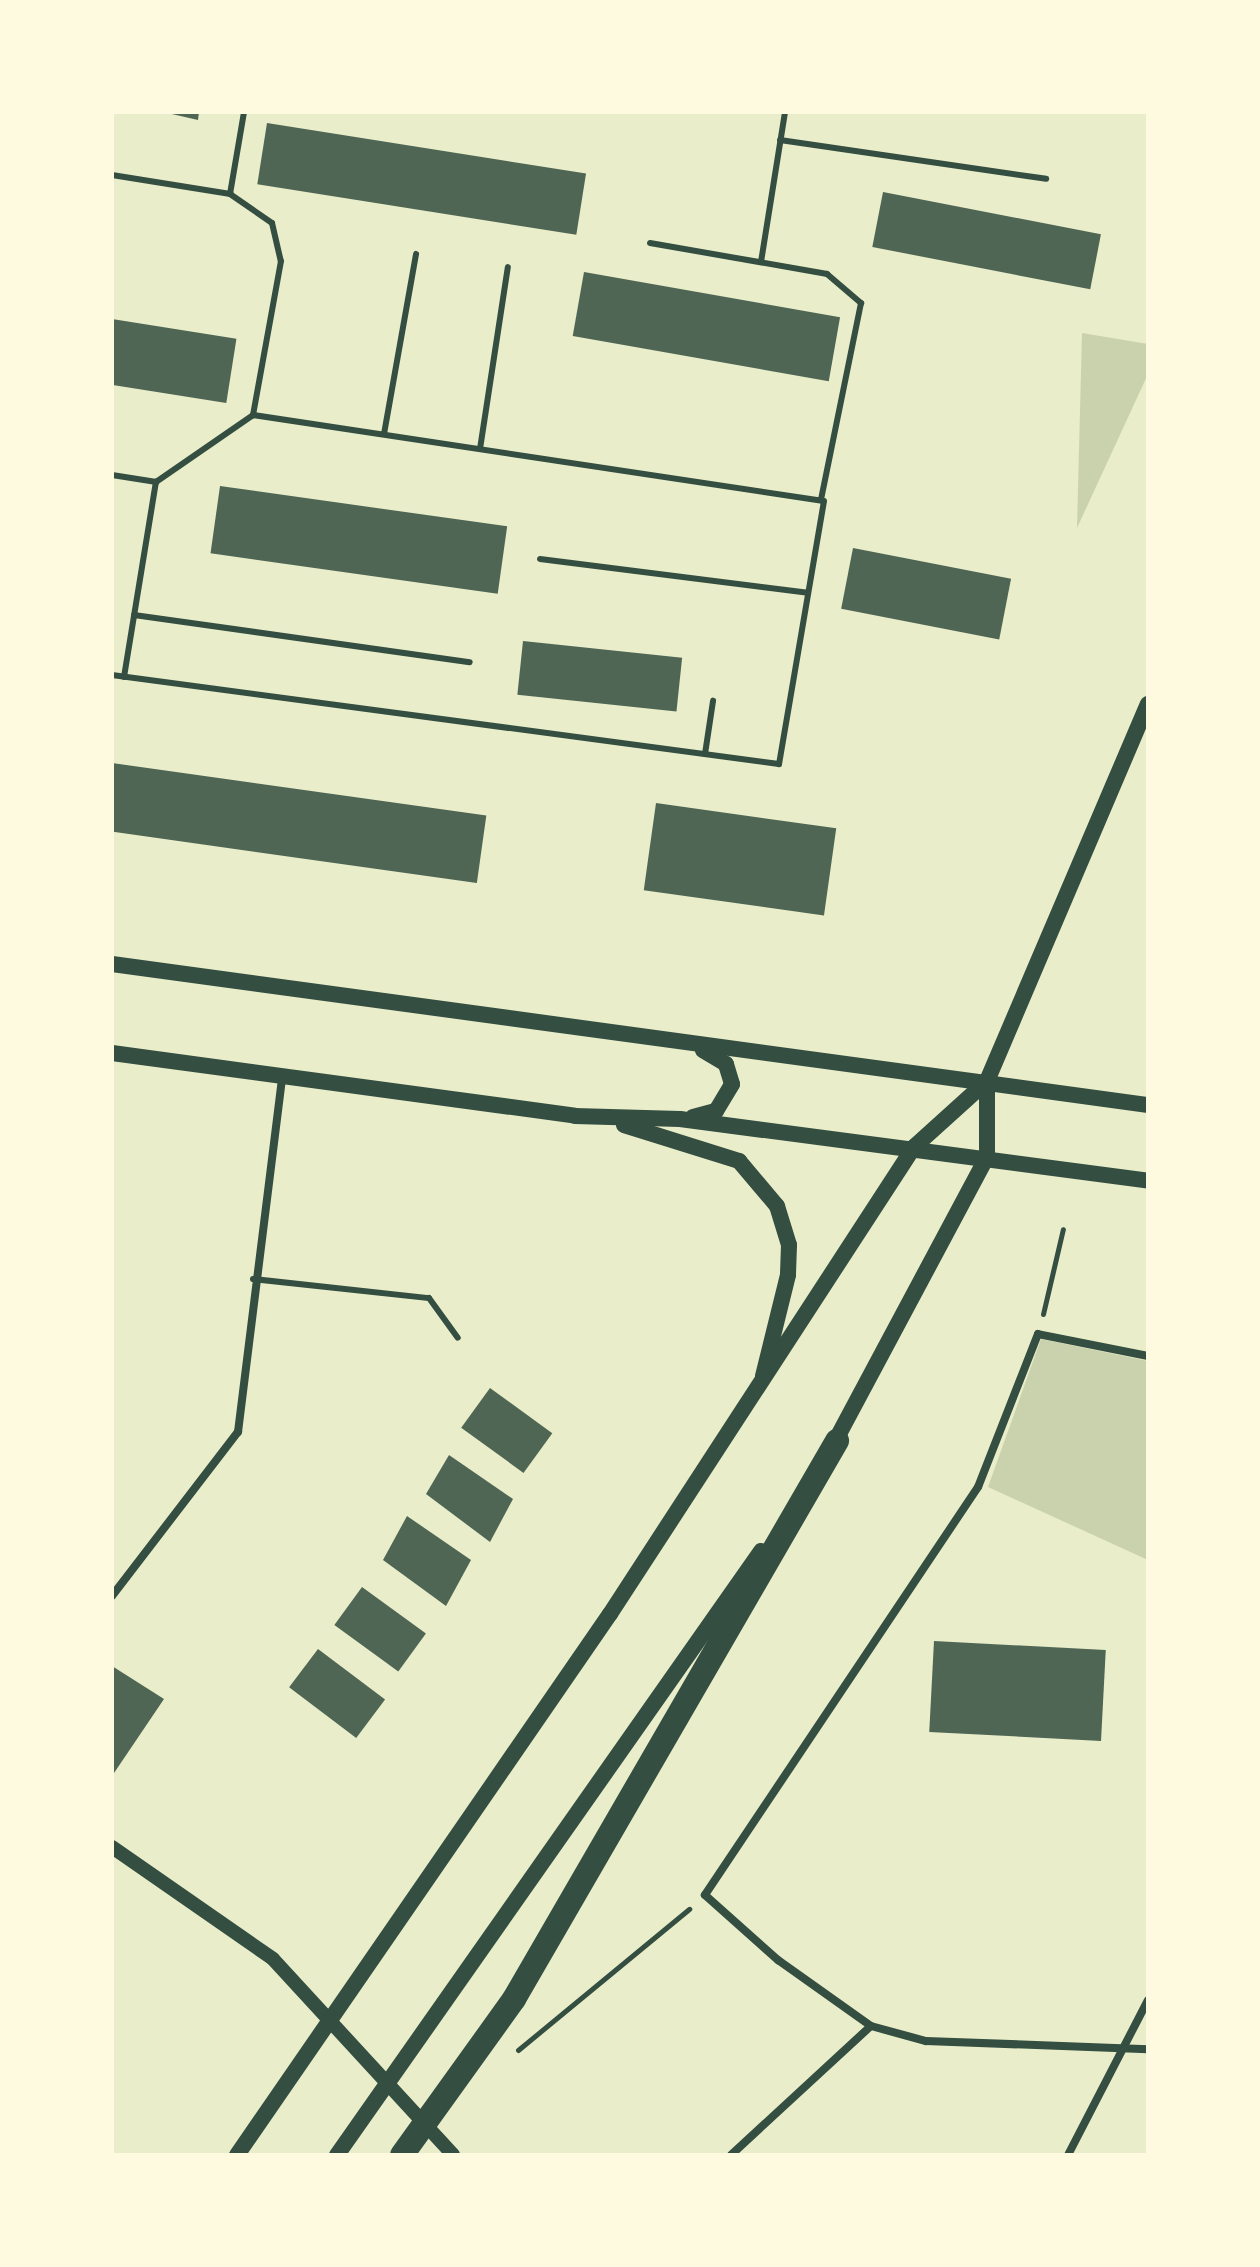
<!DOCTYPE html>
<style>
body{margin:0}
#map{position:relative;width:1260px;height:2267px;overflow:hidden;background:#e9edc9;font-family:"PT Sans",sans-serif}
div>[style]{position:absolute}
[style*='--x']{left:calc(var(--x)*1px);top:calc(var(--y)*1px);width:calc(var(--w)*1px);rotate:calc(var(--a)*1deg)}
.green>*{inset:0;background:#cad2ad}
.building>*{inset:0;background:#4f6655;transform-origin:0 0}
.path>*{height:5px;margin:-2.5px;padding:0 2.5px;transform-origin:2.5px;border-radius:2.5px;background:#344e41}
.service>*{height:6px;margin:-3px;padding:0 3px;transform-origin:3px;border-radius:3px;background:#344e41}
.minor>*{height:8px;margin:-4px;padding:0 4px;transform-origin:4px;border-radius:4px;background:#344e41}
.tertiary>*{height:14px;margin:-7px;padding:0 7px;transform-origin:7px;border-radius:7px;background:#344e41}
.secondary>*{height:16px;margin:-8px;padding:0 8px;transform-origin:8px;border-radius:8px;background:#344e41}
.motorway>*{height:24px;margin:-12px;padding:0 12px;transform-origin:12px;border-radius:12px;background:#344e41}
span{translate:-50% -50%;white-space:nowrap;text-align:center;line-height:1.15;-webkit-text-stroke:6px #fefae0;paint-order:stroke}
.frame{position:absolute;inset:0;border:114px solid #fefae0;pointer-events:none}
</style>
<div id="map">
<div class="green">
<i style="clip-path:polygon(1082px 333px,1148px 344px,1148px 374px,1077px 528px)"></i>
<i style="clip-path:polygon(1041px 1339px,1148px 1361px,1148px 1560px,988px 1487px)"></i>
</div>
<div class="building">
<i style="clip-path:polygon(163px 112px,199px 112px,198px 120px)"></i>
<i style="left:267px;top:123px;width:323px;height:62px;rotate:9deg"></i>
<i style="left:883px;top:192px;width:222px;height:56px;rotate:11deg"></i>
<i style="left:584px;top:272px;width:260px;height:65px;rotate:10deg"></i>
<i style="left:112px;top:319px;width:126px;height:65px;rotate:9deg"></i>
<i style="left:220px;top:486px;width:290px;height:68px;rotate:8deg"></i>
<i style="left:853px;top:548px;width:161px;height:62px;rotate:11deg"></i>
<i style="left:523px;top:641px;width:160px;height:54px;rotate:6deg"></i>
<i style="left:112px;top:763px;width:378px;height:68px;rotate:8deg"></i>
<i style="left:656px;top:803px;width:182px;height:88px;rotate:8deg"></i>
<i style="left:490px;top:1388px;width:77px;height:49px;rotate:36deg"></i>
<i style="clip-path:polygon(449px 1455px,513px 1499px,490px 1542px,426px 1494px)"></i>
<i style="clip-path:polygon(407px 1516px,471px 1560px,446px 1606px,383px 1560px)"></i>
<i style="left:362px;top:1587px;width:79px;height:47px;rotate:36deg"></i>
<i style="left:934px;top:1641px;width:172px;height:91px;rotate:3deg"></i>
<i style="left:318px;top:1649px;width:84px;height:48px;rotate:37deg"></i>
<i style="clip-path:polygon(112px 1666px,164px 1699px,112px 1776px)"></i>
</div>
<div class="path">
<i style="--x:1043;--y:1314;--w:87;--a:-76.8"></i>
<i style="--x:518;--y:2050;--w:222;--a:-39.5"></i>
</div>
<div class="service">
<i style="--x:780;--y:140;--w:269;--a:8.3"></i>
<i style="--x:112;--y:175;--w:120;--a:9.1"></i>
<i style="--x:230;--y:194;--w:83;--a:-80.3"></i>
<i style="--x:230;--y:194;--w:51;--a:34.6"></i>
<i style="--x:272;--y:223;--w:39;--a:77"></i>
<i style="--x:281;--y:261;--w:157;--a:100.3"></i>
<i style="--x:650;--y:243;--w:180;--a:9.9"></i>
<i style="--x:827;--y:274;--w:45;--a:40.5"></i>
<i style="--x:861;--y:303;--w:201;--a:101.5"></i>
<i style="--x:761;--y:262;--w:152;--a:-80.9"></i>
<i style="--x:384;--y:434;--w:183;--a:-79.9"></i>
<i style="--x:480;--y:449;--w:184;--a:-81.3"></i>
<i style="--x:112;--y:475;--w:45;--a:9"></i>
<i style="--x:156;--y:482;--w:118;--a:-34.6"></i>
<i style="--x:253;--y:415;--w:577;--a:8.57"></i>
<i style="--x:824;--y:501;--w:267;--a:99.7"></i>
<i style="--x:779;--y:764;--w:673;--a:-172.4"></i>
<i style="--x:540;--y:559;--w:270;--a:7.2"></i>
<i style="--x:134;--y:615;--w:339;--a:8"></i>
<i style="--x:124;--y:677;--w:198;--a:-80.7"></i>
<i style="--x:705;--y:754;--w:54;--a:-81.4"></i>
<i style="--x:253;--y:1279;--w:177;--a:6.2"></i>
<i style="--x:429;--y:1298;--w:49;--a:54.1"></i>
</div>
<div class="minor">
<i style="--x:1148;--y:1356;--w:112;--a:-168.7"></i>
<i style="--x:1038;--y:1334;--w:164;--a:111.4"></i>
<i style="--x:978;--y:1487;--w:491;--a:123.8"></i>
<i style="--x:705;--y:1895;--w:98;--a:41.7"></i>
<i style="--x:778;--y:1960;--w:114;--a:35.4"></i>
<i style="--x:871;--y:2026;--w:57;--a:15.3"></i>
<i style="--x:926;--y:2041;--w:222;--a:2.1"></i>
<i style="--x:112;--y:1596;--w:207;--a:-52.5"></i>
<i style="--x:238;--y:1432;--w:358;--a:-82.9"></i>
<i style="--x:731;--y:2155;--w:190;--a:-42.7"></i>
<i style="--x:1068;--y:2155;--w:174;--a:-62.7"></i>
</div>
<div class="tertiary">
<i style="--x:112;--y:1847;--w:196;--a:34.8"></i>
<i style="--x:273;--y:1959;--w:266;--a:47.4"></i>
</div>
<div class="secondary">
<i style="--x:112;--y:964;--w:1046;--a:7.75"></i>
<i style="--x:112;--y:1053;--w:467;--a:7.7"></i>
<i style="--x:575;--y:1116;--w:105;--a:1.6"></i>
<i style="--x:680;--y:1119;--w:472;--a:7.5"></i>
<i style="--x:693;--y:1117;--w:24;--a:-15"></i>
<i style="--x:716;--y:1111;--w:31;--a:-59"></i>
<i style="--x:732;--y:1084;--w:21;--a:-107"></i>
<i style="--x:726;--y:1064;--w:27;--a:-149"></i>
<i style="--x:624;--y:1125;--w:121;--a:17.4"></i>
<i style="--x:739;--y:1161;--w:59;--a:49.8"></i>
<i style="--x:777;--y:1206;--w:41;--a:72.9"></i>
<i style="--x:789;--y:1245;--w:30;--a:92"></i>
<i style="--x:788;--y:1275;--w:104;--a:103.9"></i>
<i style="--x:831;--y:1449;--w:331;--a:-61.9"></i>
<i style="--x:987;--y:1157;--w:76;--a:-90"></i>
<i style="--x:987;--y:1081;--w:410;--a:-66.9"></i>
<i style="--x:237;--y:2155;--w:657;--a:-55.42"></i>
<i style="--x:610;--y:1614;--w:557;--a:-56.94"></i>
<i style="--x:914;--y:1147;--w:98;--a:-42.1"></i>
<i style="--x:337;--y:2155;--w:738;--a:-54.93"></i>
</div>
<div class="motorway">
<i style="--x:402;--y:2155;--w:192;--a:-54.3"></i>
<i style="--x:514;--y:1999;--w:645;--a:-59.94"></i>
</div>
<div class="frame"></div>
</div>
